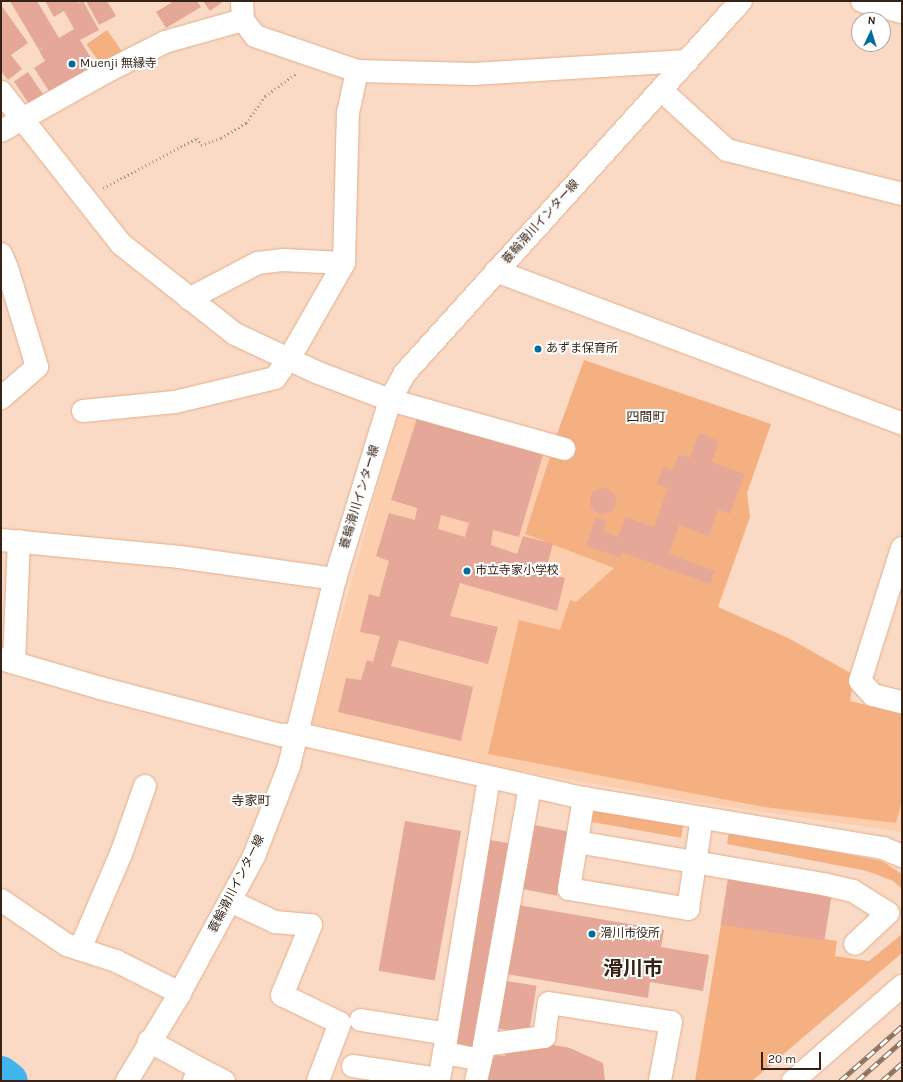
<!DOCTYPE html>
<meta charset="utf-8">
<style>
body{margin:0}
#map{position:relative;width:903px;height:1082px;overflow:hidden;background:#fadac5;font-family:Karla,"Noto Sans JP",sans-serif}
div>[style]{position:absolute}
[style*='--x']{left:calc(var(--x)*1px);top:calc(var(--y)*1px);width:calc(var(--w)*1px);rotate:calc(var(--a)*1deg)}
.built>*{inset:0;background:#fdceae}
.green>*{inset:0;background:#f5b082;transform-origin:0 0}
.river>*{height:36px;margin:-18px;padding:0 18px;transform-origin:18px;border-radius:18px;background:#42b4ee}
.building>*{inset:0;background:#e4a798;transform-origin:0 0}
.round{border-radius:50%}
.path>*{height:2.5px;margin-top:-1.25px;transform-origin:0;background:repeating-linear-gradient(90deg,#aa907e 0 1px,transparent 0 4px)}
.roads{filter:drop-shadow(0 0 1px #e1ae8c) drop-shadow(0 0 1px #e1ae8c)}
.minor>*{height:22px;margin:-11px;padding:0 11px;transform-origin:11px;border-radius:11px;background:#fff}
.major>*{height:22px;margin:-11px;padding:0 11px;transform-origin:11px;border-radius:11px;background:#fff}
.rail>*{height:4.5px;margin-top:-2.25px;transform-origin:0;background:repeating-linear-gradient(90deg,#fff 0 9px,#89705f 0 18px);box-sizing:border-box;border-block:1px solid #89705f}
.dots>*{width:11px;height:11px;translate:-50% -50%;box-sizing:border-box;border:2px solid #fff;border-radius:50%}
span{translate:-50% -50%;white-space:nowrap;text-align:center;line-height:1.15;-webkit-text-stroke:4px #fff;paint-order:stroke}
.poi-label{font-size:12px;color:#362315}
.left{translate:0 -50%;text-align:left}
.street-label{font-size:12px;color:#362315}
.neighbourhood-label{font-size:13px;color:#362315}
.town-label{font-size:20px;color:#362315;font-weight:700}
.frame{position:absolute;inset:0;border:2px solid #362315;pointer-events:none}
.north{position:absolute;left:851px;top:12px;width:40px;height:40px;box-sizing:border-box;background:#fff;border:1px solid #afa7a1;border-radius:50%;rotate:4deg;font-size:11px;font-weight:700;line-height:16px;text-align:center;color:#362315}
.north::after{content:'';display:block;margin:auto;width:14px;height:18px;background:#006e9a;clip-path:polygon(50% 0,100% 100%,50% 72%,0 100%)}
.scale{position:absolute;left:761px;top:1052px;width:60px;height:18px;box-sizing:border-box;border:2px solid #362315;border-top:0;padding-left:5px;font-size:12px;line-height:14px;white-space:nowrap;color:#362315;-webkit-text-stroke:3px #fff;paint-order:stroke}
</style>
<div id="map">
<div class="built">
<i style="clip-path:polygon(399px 410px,550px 453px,525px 534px,718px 607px,790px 639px,854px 675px,850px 701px,902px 714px,902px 832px,702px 803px,474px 763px,311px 726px)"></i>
</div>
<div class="green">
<i style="left:107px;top:30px;width:29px;height:25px;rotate:55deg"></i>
<i style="clip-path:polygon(584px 360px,771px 424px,747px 493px,750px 517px,718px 607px,790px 639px,854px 675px,850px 701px,902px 714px,902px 801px,896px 823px,764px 807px,488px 754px,519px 620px,560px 630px,570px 600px,576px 602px,614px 568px,525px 534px,557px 434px)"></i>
<i style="left:587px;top:807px;width:98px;height:14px;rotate:10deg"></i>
<i style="clip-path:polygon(729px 831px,882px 861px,902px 874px,902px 889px,893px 881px,867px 871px,727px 844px)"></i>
<i style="clip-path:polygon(721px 924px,837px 941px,835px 956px,869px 961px,902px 934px,902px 953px,752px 1081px,695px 1081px)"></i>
</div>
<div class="river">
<i style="--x:1;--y:1074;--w:11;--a:38"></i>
</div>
<div class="building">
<i style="clip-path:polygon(10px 1px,37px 1px,59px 38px,74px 29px,64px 11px,54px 17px,45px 1px,77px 1px,79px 3px,83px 1px,99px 30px,80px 40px,96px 66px,51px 94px,34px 68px,45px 61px,39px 51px,45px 47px,39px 50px)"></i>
<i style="clip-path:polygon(86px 1px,107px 1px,116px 16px,99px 25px)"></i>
<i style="clip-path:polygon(174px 1px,197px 1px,201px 7px,166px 28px,156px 12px)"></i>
<i style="clip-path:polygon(203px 1px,224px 1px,210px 11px)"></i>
<i style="clip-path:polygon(1px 5px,28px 43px,11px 55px,22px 69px,8px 80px,1px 71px)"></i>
<i style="left:28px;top:72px;width:29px;height:17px;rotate:56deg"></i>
<i style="clip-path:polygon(evenodd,418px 415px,544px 451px,519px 537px,493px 530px,491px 545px,517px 554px,523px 536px,553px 544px,545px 572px,565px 578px,557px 611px,460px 583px,450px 616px,498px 627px,488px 664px,399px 640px,391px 666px,473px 687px,461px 741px,338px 712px,346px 678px,361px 680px,367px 660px,373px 662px,380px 636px,360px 632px,369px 594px,379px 597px,389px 561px,376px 556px,389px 513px,415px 520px,417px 508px,391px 500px,418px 415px,441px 515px,469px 523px,465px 537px,438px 529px,441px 515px)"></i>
<i style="clip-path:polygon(699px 433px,719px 441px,712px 462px,745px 474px,730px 514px,718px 509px,709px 536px,679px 525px,669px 554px,715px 571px,710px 584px,621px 552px,621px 558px,586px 546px,596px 517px,607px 521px,603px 531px,618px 537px,625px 517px,654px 527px,668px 488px,657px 484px,663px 467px,673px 470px,679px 454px,690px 458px)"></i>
<i class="round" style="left:590px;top:488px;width:26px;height:26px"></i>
<i style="left:405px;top:821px;width:57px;height:152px;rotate:10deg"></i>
<i style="left:534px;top:825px;width:36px;height:65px;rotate:11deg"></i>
<i style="left:490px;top:840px;width:23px;height:210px;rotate:10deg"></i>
<i style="left:728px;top:878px;width:105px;height:47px;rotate:9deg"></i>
<i style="clip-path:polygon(518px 905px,664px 930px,661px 947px,709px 955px,703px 991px,650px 982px,648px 998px,506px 974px)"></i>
<i style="left:500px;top:980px;width:37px;height:48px;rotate:9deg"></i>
<i style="clip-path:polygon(547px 1044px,570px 1048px,603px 1063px,605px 1081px,482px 1081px,495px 1055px,505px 1056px,506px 1049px)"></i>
</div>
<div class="path">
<i style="--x:103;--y:188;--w:106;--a:-28"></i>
<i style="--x:197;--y:138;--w:8;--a:60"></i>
<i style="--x:201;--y:145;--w:21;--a:-19"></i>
<i style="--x:221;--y:138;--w:29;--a:-31"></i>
<i style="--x:246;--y:123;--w:33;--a:-55"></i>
<i style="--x:265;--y:96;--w:39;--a:-36"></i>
</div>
<div class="roads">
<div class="minor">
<i style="--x:862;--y:1;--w:41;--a:15.4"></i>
<i style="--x:243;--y:20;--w:20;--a:53"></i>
<i style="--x:255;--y:36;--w:108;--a:18.9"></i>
<i style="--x:357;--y:71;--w:116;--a:1.5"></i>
<i style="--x:473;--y:74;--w:215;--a:-3.5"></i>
<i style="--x:661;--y:90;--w:89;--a:42.3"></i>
<i style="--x:727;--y:150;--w:180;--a:14.1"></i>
<i style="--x:1;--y:92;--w:194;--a:51.7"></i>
<i style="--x:121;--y:244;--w:145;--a:38.3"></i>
<i style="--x:235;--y:334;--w:89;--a:25.1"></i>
<i style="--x:316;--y:372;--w:79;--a:20.7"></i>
<i style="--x:390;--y:400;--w:181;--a:15.7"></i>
<i style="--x:1;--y:131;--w:118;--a:-29.4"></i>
<i style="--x:104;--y:73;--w:68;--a:-26.9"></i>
<i style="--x:165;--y:42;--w:81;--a:-15.8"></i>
<i style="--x:243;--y:20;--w:19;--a:-93"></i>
<i style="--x:1;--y:254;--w:15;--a:67"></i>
<i style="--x:7;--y:268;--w:103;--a:73.1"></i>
<i style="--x:37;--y:367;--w:48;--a:139.3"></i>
<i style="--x:496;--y:271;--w:434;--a:20.6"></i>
<i style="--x:189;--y:299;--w:78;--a:-27.6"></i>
<i style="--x:258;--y:263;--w:24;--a:-7"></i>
<i style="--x:282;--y:260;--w:62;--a:2.8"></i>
<i style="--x:344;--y:263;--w:150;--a:-88.5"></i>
<i style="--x:348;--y:113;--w:43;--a:-77.9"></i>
<i style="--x:83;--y:411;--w:92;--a:-5.6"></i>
<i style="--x:175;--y:402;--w:103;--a:-13.5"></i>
<i style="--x:275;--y:378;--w:24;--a:-54"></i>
<i style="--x:289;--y:359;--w:111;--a:-60.2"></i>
<i style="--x:1;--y:540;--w:180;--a:5.4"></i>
<i style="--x:180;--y:557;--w:157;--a:8.1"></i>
<i style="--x:902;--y:548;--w:139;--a:107.5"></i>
<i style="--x:860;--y:681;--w:19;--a:47"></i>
<i style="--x:873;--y:695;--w:30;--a:14"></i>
<i style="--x:1;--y:659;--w:103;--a:16.3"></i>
<i style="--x:100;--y:688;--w:187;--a:14.6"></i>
<i style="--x:281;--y:735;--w:18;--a:-3"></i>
<i style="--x:299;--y:734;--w:292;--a:12.7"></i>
<i style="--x:584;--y:798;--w:303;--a:9.5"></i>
<i style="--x:883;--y:848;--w:21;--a:23"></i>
<i style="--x:14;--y:663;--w:122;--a:-87.7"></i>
<i style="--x:584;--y:798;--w:92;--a:99.4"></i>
<i style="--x:569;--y:889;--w:121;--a:9.5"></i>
<i style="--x:688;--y:909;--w:92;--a:-81.3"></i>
<i style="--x:577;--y:842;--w:250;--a:9.7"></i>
<i style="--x:823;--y:884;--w:31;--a:13"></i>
<i style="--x:853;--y:891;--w:41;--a:32.2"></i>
<i style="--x:888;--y:913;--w:45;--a:136.8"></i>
<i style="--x:1;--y:900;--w:80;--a:34.3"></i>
<i style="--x:67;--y:945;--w:52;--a:18.1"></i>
<i style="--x:116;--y:961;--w:72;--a:26.6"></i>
<i style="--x:230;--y:901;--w:50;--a:25"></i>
<i style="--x:275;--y:922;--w:36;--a:5"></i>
<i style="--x:311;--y:925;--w:76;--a:112.5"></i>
<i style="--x:282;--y:995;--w:64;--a:25.8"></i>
<i style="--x:340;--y:1023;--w:62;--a:110.8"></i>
<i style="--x:80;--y:949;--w:103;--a:-66.7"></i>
<i style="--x:121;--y:854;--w:72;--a:-70.6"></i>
<i style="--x:361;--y:1020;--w:87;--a:9.2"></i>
<i style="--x:149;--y:1041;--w:58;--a:28.8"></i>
<i style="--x:200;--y:1069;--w:13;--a:117"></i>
<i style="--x:484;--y:1045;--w:262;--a:-79.9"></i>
<i style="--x:481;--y:1060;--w:38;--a:-169"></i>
<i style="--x:444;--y:1053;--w:279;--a:-80.7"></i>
<i style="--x:353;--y:1066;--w:87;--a:8.6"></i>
<i style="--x:439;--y:1079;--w:26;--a:-79"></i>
<i style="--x:200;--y:1069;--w:27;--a:27"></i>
<i style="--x:476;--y:1081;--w:37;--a:-77"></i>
<i style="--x:484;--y:1045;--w:61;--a:-7.6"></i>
<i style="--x:544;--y:1037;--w:34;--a:-82"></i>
<i style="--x:549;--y:1003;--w:123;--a:8.9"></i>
<i style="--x:671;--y:1022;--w:60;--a:100.6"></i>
<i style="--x:793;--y:1081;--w:145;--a:-41.1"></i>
</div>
<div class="major">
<i style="--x:127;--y:1081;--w:97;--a:-58.9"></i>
<i style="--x:177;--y:998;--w:162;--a:-61.5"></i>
<i style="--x:254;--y:856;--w:97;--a:-68.7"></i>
<i style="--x:289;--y:766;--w:193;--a:-76.2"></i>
<i style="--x:335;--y:579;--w:187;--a:-72.9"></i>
<i style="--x:390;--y:400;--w:31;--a:-61"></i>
<i style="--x:405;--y:373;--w:501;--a:-47.91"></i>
</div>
</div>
<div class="rail">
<i style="--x:840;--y:1081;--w:83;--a:-41.6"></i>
<i style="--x:857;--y:1081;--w:60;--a:-41.6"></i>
<i style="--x:882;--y:1081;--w:27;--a:-42"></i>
</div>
<div class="dots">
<i style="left:72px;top:64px;background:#006e9a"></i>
<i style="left:538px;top:349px;background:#006e9a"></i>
<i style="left:467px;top:571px;background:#006e9a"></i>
<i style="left:592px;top:934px;background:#006e9a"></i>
</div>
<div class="poi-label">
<span class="left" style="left:80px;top:64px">Muenji 無縁寺</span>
<span class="left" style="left:546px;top:349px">あずま保育所</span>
<span class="left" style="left:475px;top:571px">市立寺家小学校</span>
<span class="left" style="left:600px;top:934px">滑川市役所</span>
</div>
<div class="street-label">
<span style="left:541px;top:222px;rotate:-48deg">蓑輪滑川インター線</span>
<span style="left:360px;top:497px;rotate:-73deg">蓑輪滑川インター線</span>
<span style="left:237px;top:884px;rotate:-63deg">蓑輪滑川インター線</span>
</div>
<div class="neighbourhood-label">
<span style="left:646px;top:417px">四間町</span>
<span style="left:251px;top:801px">寺家町</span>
</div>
<div class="town-label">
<span style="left:633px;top:968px">滑川市</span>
</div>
<div class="frame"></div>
<div class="north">N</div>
<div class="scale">20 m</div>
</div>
